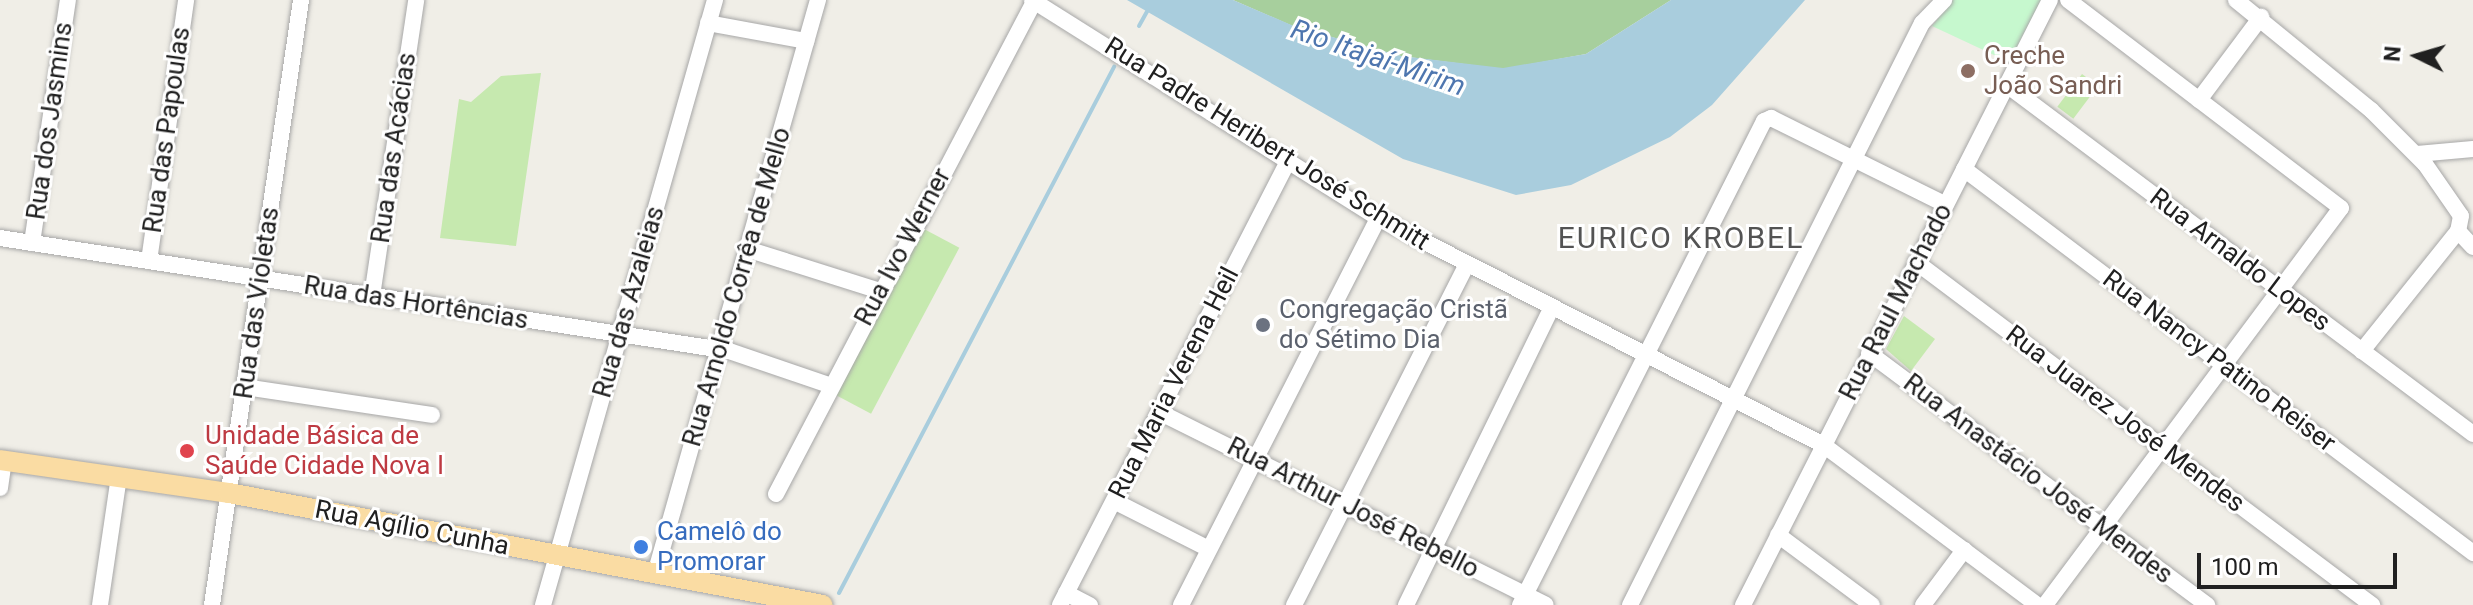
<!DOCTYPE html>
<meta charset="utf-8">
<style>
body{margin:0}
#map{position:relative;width:2473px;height:605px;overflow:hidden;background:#f0eee7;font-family:Roboto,sans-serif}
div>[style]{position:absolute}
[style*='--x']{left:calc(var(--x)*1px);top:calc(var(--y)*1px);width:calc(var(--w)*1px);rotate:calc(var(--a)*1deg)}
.grass>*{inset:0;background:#c6e9af;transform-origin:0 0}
.forest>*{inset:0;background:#a7cf9d}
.park>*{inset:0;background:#c6f8ce}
.water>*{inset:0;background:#a9cddd}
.stream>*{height:4px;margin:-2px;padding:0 2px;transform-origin:2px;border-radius:2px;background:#a9cddd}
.roads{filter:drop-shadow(0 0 2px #a7a7a7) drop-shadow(0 0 2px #a7a7a7)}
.minor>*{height:16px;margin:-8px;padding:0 8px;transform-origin:8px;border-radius:8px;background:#fff}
.major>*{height:20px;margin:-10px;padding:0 10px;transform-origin:10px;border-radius:10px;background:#fadca3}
.dots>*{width:22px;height:22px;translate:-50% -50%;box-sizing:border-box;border:4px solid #fff;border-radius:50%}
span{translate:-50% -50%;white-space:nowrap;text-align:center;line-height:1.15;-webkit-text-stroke:6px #fff;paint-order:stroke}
.education-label{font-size:26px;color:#785e54}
.left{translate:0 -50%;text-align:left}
.street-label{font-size:26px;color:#202020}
.worship-label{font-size:26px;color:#5b616d}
.health-label{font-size:26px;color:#be3a42}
.shop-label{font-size:26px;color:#366cbe}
.water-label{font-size:28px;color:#4e76af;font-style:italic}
.quarter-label{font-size:30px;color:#535353;letter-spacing:2px}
.north{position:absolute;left:2377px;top:16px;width:80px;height:80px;-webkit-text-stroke:6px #fff;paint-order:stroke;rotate:275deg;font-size:22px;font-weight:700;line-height:32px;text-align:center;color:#202020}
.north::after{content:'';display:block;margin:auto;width:28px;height:36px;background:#202020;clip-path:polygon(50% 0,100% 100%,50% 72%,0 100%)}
.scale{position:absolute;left:2197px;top:553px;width:200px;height:36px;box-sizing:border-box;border:4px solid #202020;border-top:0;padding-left:10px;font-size:24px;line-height:28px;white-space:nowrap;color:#202020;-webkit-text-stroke:6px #fff;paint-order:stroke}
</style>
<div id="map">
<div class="grass">
<i style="clip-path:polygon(541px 73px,516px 246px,440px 238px,459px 99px,471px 102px,501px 76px)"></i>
<i style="left:2082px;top:74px;width:20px;height:41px;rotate:37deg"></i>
<i style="left:924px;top:229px;width:40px;height:188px;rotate:28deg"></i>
<i style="clip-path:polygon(1904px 316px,1935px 339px,1911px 371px,1886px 349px)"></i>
</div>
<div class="forest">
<i style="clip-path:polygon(1233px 0,1671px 0,1586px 54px,1503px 69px,1401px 56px,1295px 27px)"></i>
</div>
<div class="park">
<i style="clip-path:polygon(1953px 0,2041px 0,2009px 62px,1932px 26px)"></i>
</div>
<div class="water">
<i style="clip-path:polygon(1127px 0,1233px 0,1296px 27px,1401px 56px,1503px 68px,1586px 54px,1671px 0,1805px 0,1712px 105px,1670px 137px,1571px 185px,1516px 195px,1403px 159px)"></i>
</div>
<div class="stream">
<i style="--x:1139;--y:26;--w:18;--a:-61"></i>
<i style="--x:839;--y:593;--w:594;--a:-62.4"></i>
</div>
<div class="roads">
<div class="minor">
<i style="--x:1032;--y:0;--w:409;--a:32.2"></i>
<i style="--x:1378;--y:218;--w:498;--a:27"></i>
<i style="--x:1822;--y:444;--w:269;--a:36.8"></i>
<i style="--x:2236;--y:0;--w:174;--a:39.2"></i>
<i style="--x:2371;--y:110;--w:76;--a:45"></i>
<i style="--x:2425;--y:164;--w:63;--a:55.3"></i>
<i style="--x:2461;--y:216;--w:15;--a:101"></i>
<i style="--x:2458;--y:231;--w:154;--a:128.7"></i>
<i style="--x:708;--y:23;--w:100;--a:10.4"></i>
<i style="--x:2007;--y:85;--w:582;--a:36.83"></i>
<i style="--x:2199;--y:100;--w:104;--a:-53.2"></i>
<i style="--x:2417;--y:154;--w:56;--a:-5.1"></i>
<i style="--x:1964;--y:169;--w:638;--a:37.03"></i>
<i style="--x:2458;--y:231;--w:22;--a:47"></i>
<i style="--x:0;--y:238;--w:738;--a:8.81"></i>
<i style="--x:729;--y:351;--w:106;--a:18.8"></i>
<i style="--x:32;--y:243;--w:246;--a:-81.6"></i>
<i style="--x:747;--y:249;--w:139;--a:17.5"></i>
<i style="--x:149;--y:261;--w:264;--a:-81.9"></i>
<i style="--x:1916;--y:262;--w:571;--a:36.95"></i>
<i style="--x:372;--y:296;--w:299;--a:-81.5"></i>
<i style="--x:1869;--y:353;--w:422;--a:36.7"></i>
<i style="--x:245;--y:387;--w:189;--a:8.5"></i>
<i style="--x:1159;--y:412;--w:432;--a:26.5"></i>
<i style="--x:0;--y:488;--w:27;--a:-82"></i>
<i style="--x:776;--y:494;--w:556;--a:-62.33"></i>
<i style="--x:1114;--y:501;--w:106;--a:26.8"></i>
<i style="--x:1778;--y:535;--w:117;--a:36.7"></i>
<i style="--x:655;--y:574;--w:597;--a:-74.15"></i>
<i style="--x:1066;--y:593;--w:27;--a:27"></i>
<i style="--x:100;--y:605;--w:129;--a:-81.6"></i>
<i style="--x:212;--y:605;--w:612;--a:-81.63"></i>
<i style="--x:543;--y:605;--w:629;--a:-74.13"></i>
<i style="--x:1060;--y:605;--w:499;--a:-62.8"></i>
<i style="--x:1181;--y:605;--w:434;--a:-63"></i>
<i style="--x:1294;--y:605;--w:382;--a:-63.1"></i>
<i style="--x:1406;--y:605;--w:332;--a:-63.9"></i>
<i style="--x:1520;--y:605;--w:542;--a:-63.25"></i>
<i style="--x:1764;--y:121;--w:8;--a:-23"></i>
<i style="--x:1771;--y:118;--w:195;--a:26.4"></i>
<i style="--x:1630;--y:605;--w:651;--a:-63.36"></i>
<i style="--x:1922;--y:23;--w:32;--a:-46"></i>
<i style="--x:1743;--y:605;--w:678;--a:-63.1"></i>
<i style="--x:1923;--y:605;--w:69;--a:-53.3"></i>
<i style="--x:2045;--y:605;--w:495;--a:-53.3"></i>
<i style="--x:2341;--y:208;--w:343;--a:-142.7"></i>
</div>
<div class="major">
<i style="--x:0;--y:460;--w:231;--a:8.2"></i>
<i style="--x:229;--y:493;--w:604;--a:10.68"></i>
</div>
</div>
<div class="dots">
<i style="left:1968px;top:71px;background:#8d6e63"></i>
<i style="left:1263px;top:325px;background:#6b7280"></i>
<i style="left:187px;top:451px;background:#e0444e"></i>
<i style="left:641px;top:547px;background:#3f7fe0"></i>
</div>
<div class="education-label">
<span class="left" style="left:1984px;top:71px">Creche<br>João Sandri</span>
</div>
<div class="street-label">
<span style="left:50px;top:121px;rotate:-82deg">Rua dos Jasmins</span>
<span style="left:167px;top:130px;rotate:-82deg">Rua das Papoulas</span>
<span style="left:1267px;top:144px;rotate:32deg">Rua Padre Heribert José Schmitt</span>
<span style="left:394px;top:148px;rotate:-82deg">Rua das Acácias</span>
<span style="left:903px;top:247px;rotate:-62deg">Rua Ivo Werner</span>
<span style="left:2240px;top:260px;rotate:37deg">Rua Arnaldo Lopes</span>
<span style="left:737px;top:287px;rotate:-74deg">Rua Arnoldo Corrêa de Mello</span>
<span style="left:629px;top:302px;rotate:-74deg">Rua das Azaleias</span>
<span style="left:1896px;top:302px;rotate:-63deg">Rua Raul Machado</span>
<span style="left:257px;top:303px;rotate:-82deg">Rua das Violetas</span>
<span style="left:416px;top:303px;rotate:9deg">Rua das Hortências</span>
<span style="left:2219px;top:361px;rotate:37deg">Rua Nancy Patino Reiser</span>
<span style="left:1174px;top:383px;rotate:-63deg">Rua Maria Verena Heil</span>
<span style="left:2125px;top:419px;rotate:37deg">Rua Juarez José Mendes</span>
<span style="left:2038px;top:479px;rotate:37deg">Rua Anastácio José Mendes</span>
<span style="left:1353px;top:508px;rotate:27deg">Rua Arthur José Rebello</span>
<span style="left:412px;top:528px;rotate:11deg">Rua Agílio Cunha</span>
</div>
<div class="worship-label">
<span class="left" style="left:1279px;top:325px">Congregação Cristã<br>do Sétimo Dia</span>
</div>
<div class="health-label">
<span class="left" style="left:205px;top:451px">Unidade Básica de<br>Saúde Cidade Nova I</span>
</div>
<div class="shop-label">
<span class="left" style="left:657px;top:547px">Camelô do<br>Promorar</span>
</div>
<div class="water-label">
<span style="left:1378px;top:58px;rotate:19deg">Rio Itajaí-Mirim</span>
</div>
<div class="quarter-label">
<span style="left:1681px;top:238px">EURICO KROBEL</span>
</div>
<div class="north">N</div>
<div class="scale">100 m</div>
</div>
